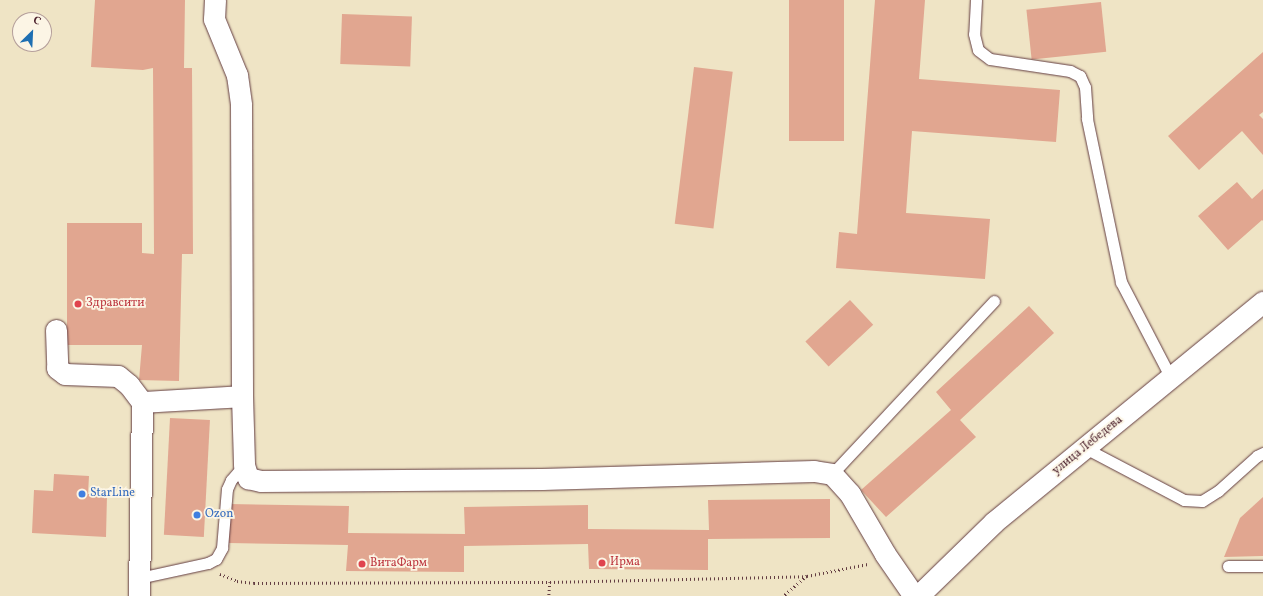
<!DOCTYPE html>
<meta charset="utf-8">
<style>
body{margin:0}
#map{position:relative;width:1263px;height:596px;overflow:hidden;background:#efe4c5;font-family:Vollkorn,serif}
div>[style]{position:absolute}
[style*='--x']{left:calc(var(--x)*1px);top:calc(var(--y)*1px);width:calc(var(--w)*1px);rotate:calc(var(--a)*1deg)}
.building>*{inset:0;background:#e1a690;transform-origin:0 0}
.path>*{height:2.5px;margin-top:-1.25px;transform-origin:0;background:repeating-linear-gradient(90deg,#633d42 0 1px,transparent 0 4px)}
.roads{filter:drop-shadow(0 0 1px #633d42) drop-shadow(0 0 1px #633d42)}
.service>*{height:11px;margin:-5.5px;padding:0 5.5px;transform-origin:5.5px;border-radius:5.5px;background:#fff}
.minor>*{height:21px;margin:-10.5px;padding:0 10.5px;transform-origin:10.5px;border-radius:10.5px;background:#fff}
.dots>*{width:11px;height:11px;translate:-50% -50%;box-sizing:border-box;border:2px solid #fcf5e5;border-radius:50%}
span{translate:-50% -50%;white-space:nowrap;text-align:center;line-height:1.15;-webkit-text-stroke:3.5px #fcf5e5;paint-order:stroke}
.health-label{font-size:12px;color:#be3a42}
.left{translate:0 -50%;text-align:left}
.street-label{font-size:12px;color:#4a1f2b}
.shop-label{font-size:12px;color:#366cbe}
.north{position:absolute;left:12px;top:12px;width:40px;height:40px;box-sizing:border-box;background:#fcf5e5;border:1px solid #b59f9b;border-radius:50%;rotate:24deg;font-size:11px;font-weight:700;line-height:16px;text-align:center;color:#4a1f2b}
.north::after{content:'';display:block;margin:auto;width:14px;height:18px;background:#1f6fb2;clip-path:polygon(50% 0,100% 100%,50% 72%,0 100%)}
</style>
<div id="map">
<div class="building">
<i style="clip-path:polygon(95px 0,185px 0,184px 68px,192px 68px,193px 254px,182px 254px,179px 381px,139px 380px,142px 345px,67px 345px,67px 223px,142px 223px,142px 253px,154px 254px,153px 68px,143px 70px,91px 67px)"></i>
<i style="left:789px;top:0;width:55px;height:141px"></i>
<i style="clip-path:polygon(875px 0,925px 0,919px 79px,1060px 90px,1056px 142px,912px 131px,906px 213px,990px 219px,985px 279px,836px 268px,839px 232px,857px 234px)"></i>
<i style="left:1101px;top:2px;width:50px;height:75px;rotate:84deg"></i>
<i style="left:342px;top:14px;width:70px;height:50px;rotate:2deg"></i>
<i style="clip-path:polygon(1263px 52px,1263px 112px,1259px 115px,1263px 119px,1263px 155px,1242px 131px,1199px 170px,1168px 136px)"></i>
<i style="left:694px;top:67px;width:39px;height:158px;rotate:7deg"></i>
<i style="clip-path:polygon(1237px 182px,1252px 199px,1263px 189px,1263px 221px,1262px 220px,1228px 250px,1198px 216px)"></i>
<i style="left:850px;top:300px;width:34px;height:61px;rotate:47deg"></i>
<i style="clip-path:polygon(1029px 306px,1054px 333px,960px 420px,976px 437px,886px 517px,861px 490px,951px 410px,936px 392px)"></i>
<i style="left:170px;top:418px;width:40px;height:117px;rotate:3deg"></i>
<i style="clip-path:polygon(54px 474px,89px 476px,88px 494px,107px 495px,106px 537px,32px 533px,34px 490px,53px 491px)"></i>
<i style="clip-path:polygon(1263px 497px,1263px 556px,1224px 557px,1240px 518px)"></i>
<i style="clip-path:polygon(830px 499px,830px 538px,708px 539px,708px 570px,589px 569px,588px 544px,464px 546px,464px 572px,346px 571px,348px 545px,229px 543px,229px 504px,349px 506px,348px 533px,465px 534px,464px 507px,588px 505px,588px 529px,709px 530px,708px 500px)"></i>
</div>
<div class="path">
<i style="--x:220;--y:574;--w:18;--a:22"></i>
<i style="--x:237;--y:581;--w:17;--a:7"></i>
<i style="--x:254;--y:583;--w:296;--a:-0.2"></i>
<i style="--x:550;--y:582;--w:14;--a:94"></i>
<i style="--x:807;--y:576;--w:62;--a:-11.1"></i>
<i style="--x:550;--y:582;--w:257;--a:-1.3"></i>
<i style="--x:807;--y:576;--w:30;--a:139"></i>
</div>
<div class="roads">
<div class="service">
<i style="--x:976;--y:0;--w:34;--a:93"></i>
<i style="--x:974;--y:34;--w:16;--a:76"></i>
<i style="--x:978;--y:50;--w:15;--a:37"></i>
<i style="--x:990;--y:59;--w:81;--a:8.5"></i>
<i style="--x:1070;--y:71;--w:11;--a:27"></i>
<i style="--x:1080;--y:76;--w:12;--a:66"></i>
<i style="--x:1085;--y:87;--w:32;--a:86"></i>
<i style="--x:1087;--y:119;--w:167;--a:78.2"></i>
<i style="--x:1121;--y:282;--w:108;--a:62.5"></i>
<i style="--x:1085;--y:448;--w:112;--a:27.7"></i>
<i style="--x:1184;--y:500;--w:18;--a:3"></i>
<i style="--x:1202;--y:501;--w:19;--a:-32"></i>
<i style="--x:1218;--y:491;--w:52;--a:-41.9"></i>
<i style="--x:1257;--y:456;--w:7;--a:-27"></i>
<i style="--x:832;--y:474;--w:237;--a:-46.9"></i>
<i style="--x:1228;--y:566;--w:35;--a:0"></i>
<i style="--x:139;--y:578;--w:71;--a:-12.3"></i>
<i style="--x:208;--y:563;--w:9;--a:-27"></i>
<i style="--x:216;--y:559;--w:13;--a:-61"></i>
<i style="--x:222;--y:548;--w:59;--a:-85.2"></i>
<i style="--x:227;--y:489;--w:10;--a:-66"></i>
<i style="--x:231;--y:480;--w:20;--a:-49"></i>
</div>
<div class="minor">
<i style="--x:215;--y:0;--w:19;--a:93"></i>
<i style="--x:214;--y:19;--w:61;--a:67.7"></i>
<i style="--x:237;--y:75;--w:30;--a:82"></i>
<i style="--x:241;--y:105;--w:291;--a:89.8"></i>
<i style="--x:242;--y:396;--w:69;--a:88.3"></i>
<i style="--x:244;--y:465;--w:14;--a:73"></i>
<i style="--x:248;--y:478;--w:13;--a:13"></i>
<i style="--x:261;--y:481;--w:281;--a:-0.4"></i>
<i style="--x:542;--y:479;--w:272;--a:-1.7"></i>
<i style="--x:814;--y:471;--w:18;--a:9"></i>
<i style="--x:832;--y:474;--w:27;--a:48"></i>
<i style="--x:850;--y:494;--w:69;--a:59.7"></i>
<i style="--x:885;--y:554;--w:51;--a:55.4"></i>
<i style="--x:56;--y:330;--w:38;--a:88"></i>
<i style="--x:57;--y:368;--w:10;--a:37"></i>
<i style="--x:65;--y:374;--w:53;--a:2.2"></i>
<i style="--x:118;--y:376;--w:14;--a:39"></i>
<i style="--x:129;--y:385;--w:21;--a:53"></i>
<i style="--x:142;--y:402;--w:194;--a:90.9"></i>
<i style="--x:142;--y:402;--w:100;--a:-3.4"></i>
<i style="--x:918;--y:596;--w:106;--a:-44.2"></i>
<i style="--x:994;--y:522;--w:348;--a:-39.3"></i>
</div>
</div>
<div class="dots">
<i style="left:78px;top:304px;background:#e0444e"></i>
<i style="left:82px;top:494px;background:#3f7fe0"></i>
<i style="left:197px;top:515px;background:#3f7fe0"></i>
<i style="left:602px;top:563px;background:#e0444e"></i>
<i style="left:362px;top:564px;background:#e0444e"></i>
</div>
<div class="health-label">
<span class="left" style="left:86px;top:304px">Здравсити</span>
<span class="left" style="left:610px;top:563px">Ирма</span>
<span class="left" style="left:370px;top:564px">ВитаФарм</span>
</div>
<div class="street-label">
<span style="left:1088px;top:446px;rotate:-39deg">улица Лебедева</span>
</div>
<div class="shop-label">
<span class="left" style="left:90px;top:494px">StarLine</span>
<span class="left" style="left:205px;top:515px">Ozon</span>
</div>
<div class="north">С</div>
</div>
